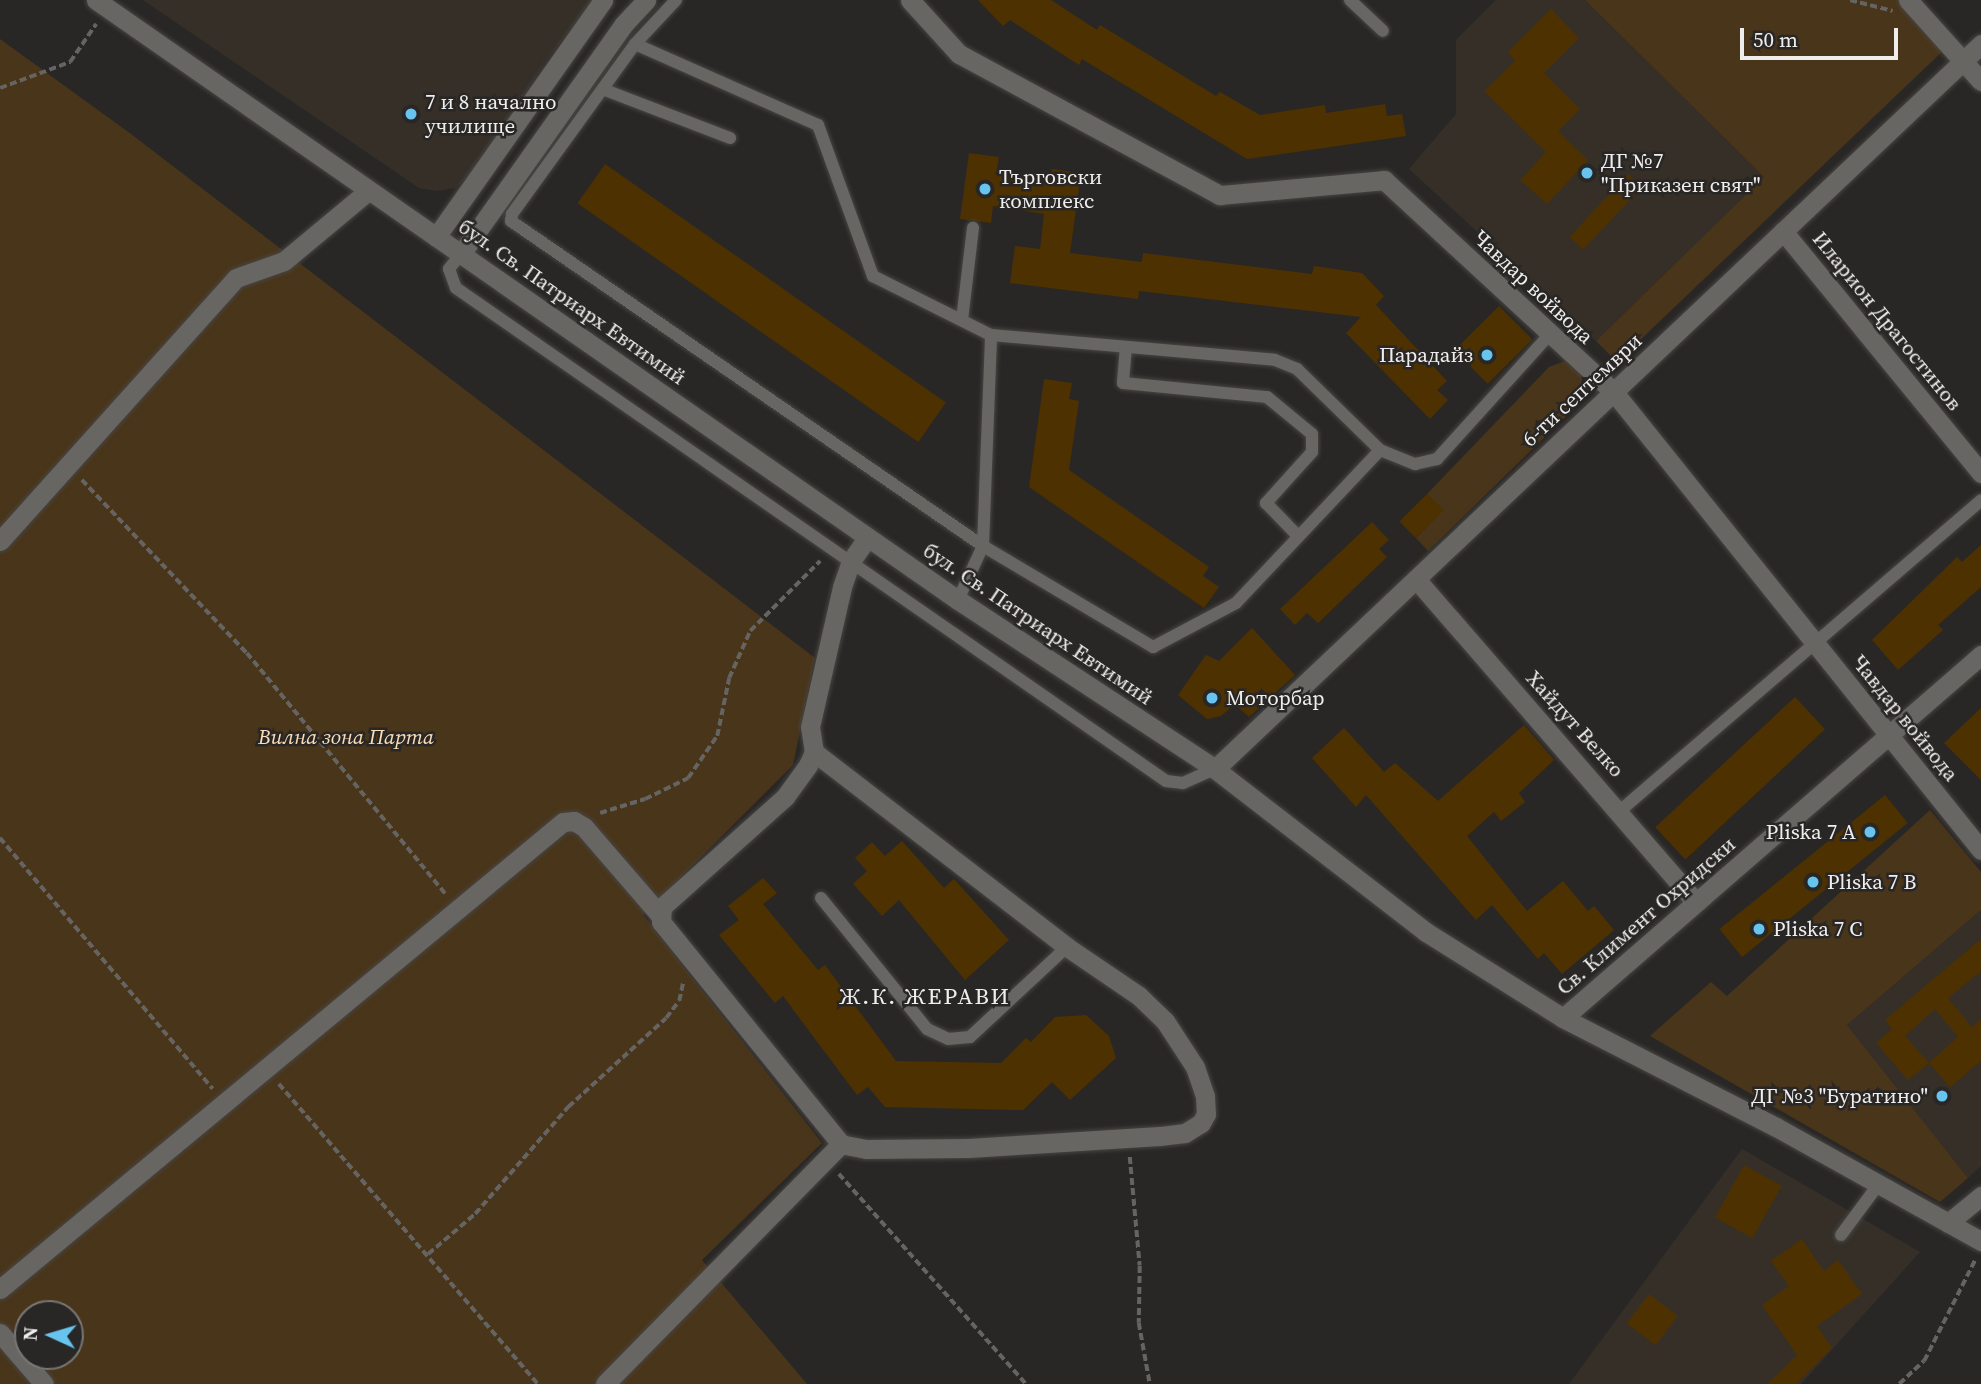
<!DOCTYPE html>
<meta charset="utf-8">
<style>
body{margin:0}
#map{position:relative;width:1981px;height:1384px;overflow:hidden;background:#292725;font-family:"Source Serif 4",serif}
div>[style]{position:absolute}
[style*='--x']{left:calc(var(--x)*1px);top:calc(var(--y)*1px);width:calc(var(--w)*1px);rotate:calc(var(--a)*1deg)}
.built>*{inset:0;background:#352f28}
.green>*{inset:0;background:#493519}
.building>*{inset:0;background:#4e3100;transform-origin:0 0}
.path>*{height:3.5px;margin-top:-1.75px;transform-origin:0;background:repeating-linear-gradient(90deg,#656462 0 7px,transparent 0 10.5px)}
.roads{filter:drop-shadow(0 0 2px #474543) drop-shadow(0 0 2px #474543)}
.service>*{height:12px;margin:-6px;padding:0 6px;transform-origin:6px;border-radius:6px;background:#686663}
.minor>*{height:19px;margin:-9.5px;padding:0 9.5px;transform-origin:9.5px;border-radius:9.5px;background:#686663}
.dots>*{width:19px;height:19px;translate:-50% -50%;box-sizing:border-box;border:4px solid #292725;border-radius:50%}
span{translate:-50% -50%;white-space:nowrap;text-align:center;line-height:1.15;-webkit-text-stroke:5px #292725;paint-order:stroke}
.poi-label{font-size:21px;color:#efeeec}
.left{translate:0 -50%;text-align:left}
.right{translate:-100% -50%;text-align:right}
.street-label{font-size:21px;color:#efeeec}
.park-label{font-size:21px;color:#fcddb6;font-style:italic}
.neighbourhood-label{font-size:23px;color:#efeeec;letter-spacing:2px}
.north{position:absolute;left:14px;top:1300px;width:70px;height:70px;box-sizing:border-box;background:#292725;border:2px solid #787775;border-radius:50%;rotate:274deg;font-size:19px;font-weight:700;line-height:28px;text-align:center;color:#efeeec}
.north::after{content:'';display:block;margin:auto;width:24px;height:32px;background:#67c4ef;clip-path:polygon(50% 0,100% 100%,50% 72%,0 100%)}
.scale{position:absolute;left:1740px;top:28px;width:158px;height:32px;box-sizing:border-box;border:4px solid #efeeec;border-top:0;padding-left:9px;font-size:21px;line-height:24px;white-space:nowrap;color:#efeeec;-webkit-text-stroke:5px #292725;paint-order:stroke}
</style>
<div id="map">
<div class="built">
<i style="clip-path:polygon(143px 0,595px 0,547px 59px,476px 170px,455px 188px,436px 191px,419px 188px)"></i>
<i style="clip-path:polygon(1496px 0,1585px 0,1764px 177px,1596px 341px,1409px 169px,1456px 114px,1456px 40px)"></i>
<i style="clip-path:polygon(1981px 910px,1981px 1166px,1968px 1178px,1847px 1025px)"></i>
<i style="clip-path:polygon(1742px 1149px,1920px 1252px,1801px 1384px,1569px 1384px)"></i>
</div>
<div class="green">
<i style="clip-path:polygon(1585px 0,1900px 0,1947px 47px,1617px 362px,1596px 341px,1764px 177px)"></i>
<i style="clip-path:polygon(evenodd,0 39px,131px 134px,815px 658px,793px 765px,643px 915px,822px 1143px,702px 1260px,807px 1384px,0 1384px,0 39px,28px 1314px,70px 1314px,70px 1356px,28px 1356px,28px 1314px)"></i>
<i style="clip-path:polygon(1565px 361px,1595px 388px,1428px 551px,1416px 538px,1443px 510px,1427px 494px,1549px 367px)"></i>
<i style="clip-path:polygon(1930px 810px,1981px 872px,1981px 910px,1847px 1025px,1968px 1178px,1940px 1202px,1650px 1036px,1711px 982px,1727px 996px)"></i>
</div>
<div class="building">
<i style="clip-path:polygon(978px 0,1051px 0,1097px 30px,1100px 25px,1216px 96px,1220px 92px,1260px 115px,1325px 105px,1326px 113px,1385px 104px,1387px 116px,1402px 114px,1406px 136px,1247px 159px,1082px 59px,1079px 65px,1010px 20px,1003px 26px)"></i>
<i style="clip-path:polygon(1551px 9px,1579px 38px,1544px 73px,1580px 109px,1558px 131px,1588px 160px,1547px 204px,1520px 180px,1546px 152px,1484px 91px,1515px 61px,1508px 52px)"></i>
<i style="clip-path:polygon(969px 153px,999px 157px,996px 175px,1050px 183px,1052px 169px,1081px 173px,1070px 253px,1142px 262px,1143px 253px,1312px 274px,1314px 266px,1362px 273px,1384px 296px,1376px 305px,1447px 381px,1437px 390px,1448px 400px,1430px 419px,1346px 333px,1361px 317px,1139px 291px,1138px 299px,1010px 283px,1015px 246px,1040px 249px,1044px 214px,993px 206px,991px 223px,960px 219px)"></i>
<i style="left:605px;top:164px;width:416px;height:48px;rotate:35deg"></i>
<i style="left:1628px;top:174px;width:19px;height:86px;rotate:43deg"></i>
<i style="left:1499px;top:306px;width:47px;height:63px;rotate:45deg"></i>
<i style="clip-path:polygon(1044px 379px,1072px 383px,1069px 399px,1079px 401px,1069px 470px,1209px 567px,1203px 576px,1219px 587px,1204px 608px,1029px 487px)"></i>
<i style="left:1427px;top:494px;width:23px;height:39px;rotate:45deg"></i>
<i style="clip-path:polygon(1372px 522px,1389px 540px,1379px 549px,1387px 557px,1318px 623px,1307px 613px,1295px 625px,1280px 609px)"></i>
<i style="clip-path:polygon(1981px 545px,1981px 587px,1938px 625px,1943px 630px,1898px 670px,1872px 640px,1957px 557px,1962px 562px)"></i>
<i style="clip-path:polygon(1252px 628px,1295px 675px,1249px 717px,1235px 704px,1221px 716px,1207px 719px,1178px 695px,1206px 655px,1219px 661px)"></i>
<i style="left:1795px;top:697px;width:44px;height:191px;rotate:47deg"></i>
<i style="clip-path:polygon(1981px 708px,1981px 780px,1944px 743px)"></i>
<i style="clip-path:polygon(1524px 725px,1554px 760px,1519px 793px,1525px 802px,1501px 821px,1494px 812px,1467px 836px,1527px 911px,1563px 881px,1588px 911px,1594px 906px,1614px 930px,1562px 974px,1544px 953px,1538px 959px,1492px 905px,1476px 920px,1366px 795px,1356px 807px,1312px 758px,1344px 728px,1384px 772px,1395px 763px,1438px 801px)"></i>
<i style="left:1885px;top:795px;width:36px;height:213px;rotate:51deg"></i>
<i style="clip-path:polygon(902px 841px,944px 888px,954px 879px,1009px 940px,965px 980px,899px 900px,882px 916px,853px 884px,867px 871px,855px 858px,872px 842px,885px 856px)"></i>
<i style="clip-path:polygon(763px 878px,777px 893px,763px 904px,818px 970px,825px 965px,896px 1061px,1001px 1063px,1026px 1038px,1031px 1042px,1055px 1017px,1086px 1015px,1109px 1036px,1116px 1058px,1070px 1100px,1052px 1082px,1023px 1110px,885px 1107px,868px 1087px,857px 1095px,783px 996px,775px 1003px,719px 935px,739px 920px,728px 906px)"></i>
<i style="clip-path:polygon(evenodd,1981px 939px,1981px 971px,1948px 998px,1972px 1027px,1981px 1019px,1981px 1061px,1950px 1087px,1929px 1063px,1908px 1080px,1876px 1043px,1892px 1029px,1885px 1020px,1981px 939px,1935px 1009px,1958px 1037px,1929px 1063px,1905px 1036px,1935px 1009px)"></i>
<i style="left:1744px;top:1165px;width:43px;height:60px;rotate:29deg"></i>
<i style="clip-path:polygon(1802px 1239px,1824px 1271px,1838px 1260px,1862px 1294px,1817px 1326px,1832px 1348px,1796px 1384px,1767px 1384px,1797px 1355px,1762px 1305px,1789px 1286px,1771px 1261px)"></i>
<i style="left:1649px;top:1294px;width:36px;height:37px;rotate:37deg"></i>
</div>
<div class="path">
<i style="--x:1850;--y:0;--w:44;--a:14.3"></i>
<i style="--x:0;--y:88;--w:75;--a:-20.4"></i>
<i style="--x:70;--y:62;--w:46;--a:-55.6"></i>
<i style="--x:82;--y:480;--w:239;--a:46.4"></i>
<i style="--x:247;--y:653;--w:313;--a:50.5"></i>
<i style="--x:600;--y:813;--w:47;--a:-17.3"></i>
<i style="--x:645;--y:799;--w:48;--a:-26"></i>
<i style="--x:688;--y:778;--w:51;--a:-55.4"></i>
<i style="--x:717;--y:736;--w:59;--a:-78.3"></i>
<i style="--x:729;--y:678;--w:51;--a:-65.9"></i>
<i style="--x:750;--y:631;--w:99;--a:-45"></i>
<i style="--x:0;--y:838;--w:329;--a:49.7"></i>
<i style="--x:279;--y:1084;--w:396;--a:49.2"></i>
<i style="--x:1130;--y:1157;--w:109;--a:84.8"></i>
<i style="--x:1140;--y:1266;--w:57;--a:91"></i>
<i style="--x:1139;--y:1323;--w:62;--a:79.8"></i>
<i style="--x:839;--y:1174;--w:281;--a:48.3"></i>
<i style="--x:428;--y:1254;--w:62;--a:-40.4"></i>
<i style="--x:475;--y:1214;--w:142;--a:-49"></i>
<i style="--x:568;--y:1107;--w:132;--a:-42.2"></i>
<i style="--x:666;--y:1018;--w:21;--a:-53"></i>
<i style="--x:679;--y:1001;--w:19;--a:-78"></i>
<i style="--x:1899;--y:1384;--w:34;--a:-43"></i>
<i style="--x:1924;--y:1361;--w:113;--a:-63.2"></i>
</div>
<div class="roads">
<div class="service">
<i style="--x:676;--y:0;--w:60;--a:133"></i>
<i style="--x:635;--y:44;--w:210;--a:125.9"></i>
<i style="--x:512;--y:214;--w:7;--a:98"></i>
<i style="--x:511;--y:221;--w:573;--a:34.55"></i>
<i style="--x:983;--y:546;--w:198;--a:30.7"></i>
<i style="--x:1153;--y:647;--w:94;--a:-27.9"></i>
<i style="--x:1236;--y:603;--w:210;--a:-46.7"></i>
<i style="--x:1380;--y:450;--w:38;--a:22"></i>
<i style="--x:1415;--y:464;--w:23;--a:-13"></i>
<i style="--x:1437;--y:459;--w:169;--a:-47.9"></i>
<i style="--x:1350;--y:0;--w:45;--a:43.2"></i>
<i style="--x:635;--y:44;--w:200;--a:23.9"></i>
<i style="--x:818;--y:125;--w:161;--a:70"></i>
<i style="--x:873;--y:276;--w:132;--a:26.6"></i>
<i style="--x:605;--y:90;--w:134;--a:21"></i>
<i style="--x:461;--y:254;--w:19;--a:129"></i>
<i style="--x:449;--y:269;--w:20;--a:70"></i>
<i style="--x:456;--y:288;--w:864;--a:34.77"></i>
<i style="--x:1166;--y:781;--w:17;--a:7"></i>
<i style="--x:1183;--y:783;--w:35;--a:-24"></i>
<i style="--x:962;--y:320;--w:93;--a:-83.2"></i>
<i style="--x:1126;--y:347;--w:36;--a:95"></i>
<i style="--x:1123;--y:383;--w:145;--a:5.6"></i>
<i style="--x:1267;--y:397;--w:58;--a:39.4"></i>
<i style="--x:1312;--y:434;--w:18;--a:90"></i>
<i style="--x:1312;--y:452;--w:69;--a:132"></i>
<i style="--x:1266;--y:503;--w:46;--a:45.9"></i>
<i style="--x:958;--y:600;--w:60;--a:-65.2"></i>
<i style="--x:983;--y:546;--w:211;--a:-87.8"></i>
<i style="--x:991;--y:335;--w:285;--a:5"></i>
<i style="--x:1275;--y:360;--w:24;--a:22"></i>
<i style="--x:1297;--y:369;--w:116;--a:44.3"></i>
<i style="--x:1621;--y:810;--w:475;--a:-40.7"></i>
<i style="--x:821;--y:898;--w:169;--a:51"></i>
<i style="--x:927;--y:1029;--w:23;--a:25"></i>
<i style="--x:948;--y:1039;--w:22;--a:-5"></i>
<i style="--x:970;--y:1037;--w:132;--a:-42.9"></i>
<i style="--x:1841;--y:1235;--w:62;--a:-53.5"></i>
</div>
<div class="minor">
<i style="--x:96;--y:0;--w:1050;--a:34.84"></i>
<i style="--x:958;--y:600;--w:308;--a:33.3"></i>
<i style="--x:1215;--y:769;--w:267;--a:37.7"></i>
<i style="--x:1426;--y:932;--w:162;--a:32.1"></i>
<i style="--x:1563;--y:1018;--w:239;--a:27.1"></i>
<i style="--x:1776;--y:1127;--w:235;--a:29.1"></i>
<i style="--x:910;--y:0;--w:73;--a:47.8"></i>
<i style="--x:959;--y:54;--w:297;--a:28.4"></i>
<i style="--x:1220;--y:195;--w:165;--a:-5.2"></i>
<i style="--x:1384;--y:180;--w:311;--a:42.7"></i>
<i style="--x:1613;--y:391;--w:588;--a:51.28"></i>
<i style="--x:1908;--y:0;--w:109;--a:48"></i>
<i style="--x:1783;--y:231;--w:313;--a:50.7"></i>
<i style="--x:436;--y:237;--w:290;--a:-54.8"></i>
<i style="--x:461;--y:254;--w:281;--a:-54.7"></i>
<i style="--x:623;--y:25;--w:34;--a:-47"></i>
<i style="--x:0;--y:541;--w:353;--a:-48.1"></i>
<i style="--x:236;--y:278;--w:51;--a:-19.5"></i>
<i style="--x:284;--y:261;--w:109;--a:-39.8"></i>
<i style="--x:1416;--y:579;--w:427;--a:49.1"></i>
<i style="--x:814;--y:752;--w:319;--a:37.6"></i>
<i style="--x:1067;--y:947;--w:87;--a:34.2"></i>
<i style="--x:1139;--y:996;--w:36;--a:44"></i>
<i style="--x:1165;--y:1021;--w:55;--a:56.9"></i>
<i style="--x:1195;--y:1067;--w:31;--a:71"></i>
<i style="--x:1205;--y:1096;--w:18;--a:87"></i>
<i style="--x:1206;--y:1114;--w:10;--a:119"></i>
<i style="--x:1201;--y:1123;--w:19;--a:148"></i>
<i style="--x:1185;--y:1133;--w:26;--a:173"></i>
<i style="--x:1159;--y:1136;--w:191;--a:176.4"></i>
<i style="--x:968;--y:1148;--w:102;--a:179.4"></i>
<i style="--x:866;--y:1149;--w:25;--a:-169"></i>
<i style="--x:841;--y:1144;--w:286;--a:-129"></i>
<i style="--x:661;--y:922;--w:15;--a:-86"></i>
<i style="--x:662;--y:907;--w:165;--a:-41.8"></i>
<i style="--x:785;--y:797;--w:39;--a:-54"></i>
<i style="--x:808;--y:765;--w:14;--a:-65"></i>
<i style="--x:814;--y:752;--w:25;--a:-99"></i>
<i style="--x:810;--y:727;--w:144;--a:-77.1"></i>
<i style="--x:842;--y:587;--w:28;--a:-71"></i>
<i style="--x:851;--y:561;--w:29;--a:-55"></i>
<i style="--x:1215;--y:769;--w:1055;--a:-43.42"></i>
<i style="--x:1563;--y:1018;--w:554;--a:-40.97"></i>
<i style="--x:1948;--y:1223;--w:43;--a:-39.3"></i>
<i style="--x:0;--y:1289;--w:731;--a:-39.68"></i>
<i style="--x:563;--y:822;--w:11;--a:-5"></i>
<i style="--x:574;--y:821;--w:12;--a:31"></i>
<i style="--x:584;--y:827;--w:115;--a:49.2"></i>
<i style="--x:0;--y:1333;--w:67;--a:49.2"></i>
<i style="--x:605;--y:1384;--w:337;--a:-45.5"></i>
</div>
</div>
<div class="dots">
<i style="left:411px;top:114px;background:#67c4ef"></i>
<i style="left:1587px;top:173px;background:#67c4ef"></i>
<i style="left:985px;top:189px;background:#67c4ef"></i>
<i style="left:1487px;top:355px;background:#67c4ef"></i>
<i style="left:1212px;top:698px;background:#67c4ef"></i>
<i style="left:1870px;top:832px;background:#67c4ef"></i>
<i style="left:1813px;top:882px;background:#67c4ef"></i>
<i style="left:1759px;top:929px;background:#67c4ef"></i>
<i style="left:1942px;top:1096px;background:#67c4ef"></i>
</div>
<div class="poi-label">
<span class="left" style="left:425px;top:114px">7 и 8 начално<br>училище</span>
<span class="left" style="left:1601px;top:173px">ДГ №7<br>"Приказен свят"</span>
<span class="left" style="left:999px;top:189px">Търговски<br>комплекс</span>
<span class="right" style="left:1473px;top:355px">Парадайз</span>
<span class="left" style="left:1226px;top:698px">Моторбар</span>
<span class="right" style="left:1856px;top:832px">Pliska 7 A</span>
<span class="left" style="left:1827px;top:882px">Pliska 7 B</span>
<span class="left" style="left:1773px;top:929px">Pliska 7 C</span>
<span class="right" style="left:1928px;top:1096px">ДГ №3 "Буратино"</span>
</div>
<div class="street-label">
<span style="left:1533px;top:287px;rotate:43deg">Чавдар войвода</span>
<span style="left:572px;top:302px;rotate:35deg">бул. Св. Патриарх Евтимий</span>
<span style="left:1887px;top:321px;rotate:51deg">Иларион Драгостинов</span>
<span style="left:1582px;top:390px;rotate:-43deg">6-ти септември</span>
<span style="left:1038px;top:624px;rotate:34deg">бул. Св. Патриарх Евтимий</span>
<span style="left:1905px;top:718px;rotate:51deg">Чавдар войвода</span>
<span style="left:1575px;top:724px;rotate:48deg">Хайдут Велко</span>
<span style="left:1646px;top:916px;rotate:-41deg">Св. Климент Охридски</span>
</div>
<div class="park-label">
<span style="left:346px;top:737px">Вилна зона Парта</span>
</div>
<div class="neighbourhood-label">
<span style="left:925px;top:996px">Ж.К. ЖЕРАВИ</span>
</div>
<div class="north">N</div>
<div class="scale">50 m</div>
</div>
